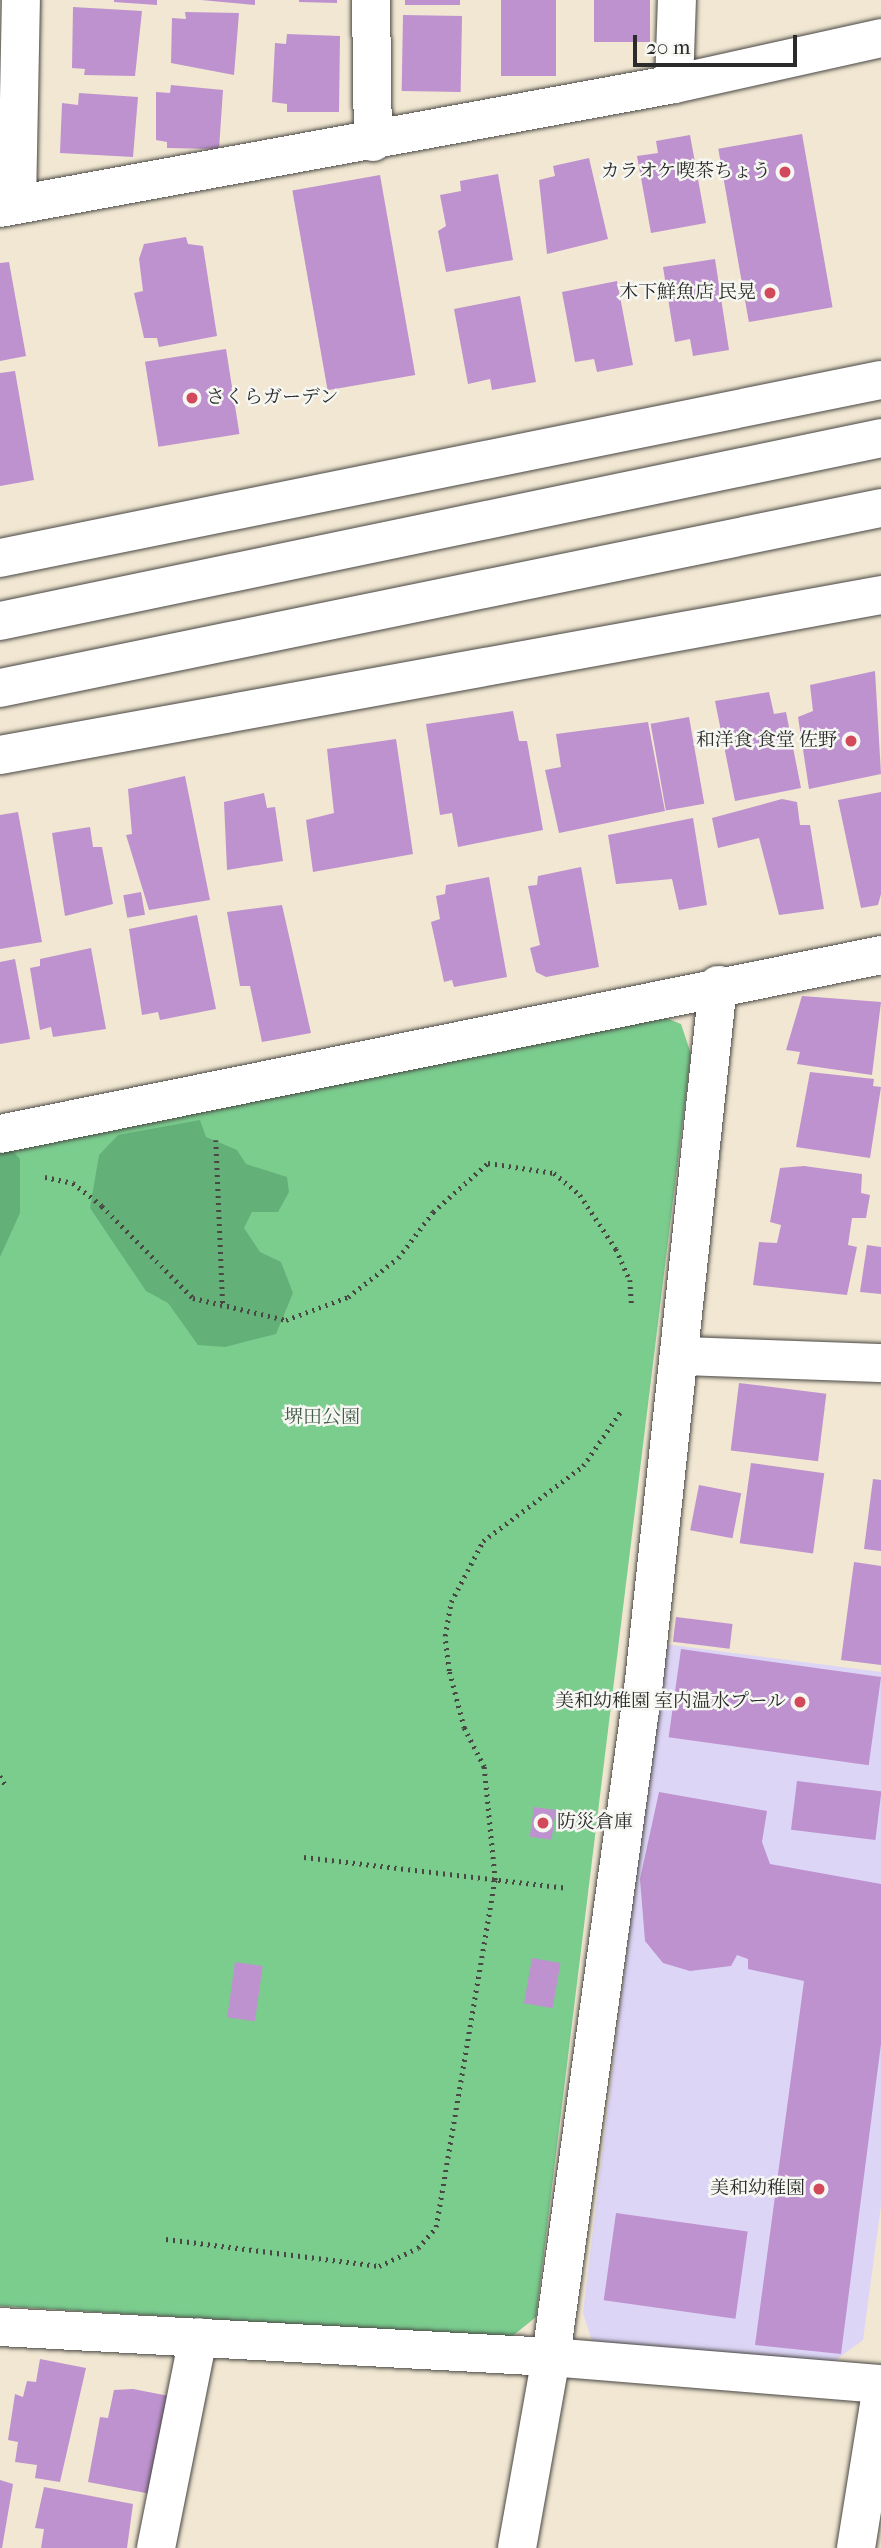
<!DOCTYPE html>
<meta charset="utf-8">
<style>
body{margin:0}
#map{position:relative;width:881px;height:2548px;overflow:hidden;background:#f1e7d2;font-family:"IM FELL French Canon","Noto Serif JP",serif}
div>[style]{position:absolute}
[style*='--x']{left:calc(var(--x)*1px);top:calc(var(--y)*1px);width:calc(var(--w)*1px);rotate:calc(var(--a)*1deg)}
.built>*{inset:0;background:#ddd5f6}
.green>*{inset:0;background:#7bcd8e}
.forest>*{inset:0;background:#64b079}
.building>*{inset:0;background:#be92cf;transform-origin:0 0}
.path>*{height:4.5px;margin-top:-2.25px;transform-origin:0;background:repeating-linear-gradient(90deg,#494744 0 2px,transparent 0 7px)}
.roads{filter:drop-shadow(0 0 2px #494744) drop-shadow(0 0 2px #494744)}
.minor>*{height:38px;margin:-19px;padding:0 19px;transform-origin:19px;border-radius:19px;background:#fff}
.tertiary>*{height:38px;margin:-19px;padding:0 19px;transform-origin:19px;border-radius:19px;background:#fff}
.dots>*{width:19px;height:19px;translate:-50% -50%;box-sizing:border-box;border:4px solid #f6f6f2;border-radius:50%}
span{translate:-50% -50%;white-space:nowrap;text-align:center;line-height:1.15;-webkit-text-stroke:5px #f6f6f2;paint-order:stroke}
.poi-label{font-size:19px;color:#2b2b2b}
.right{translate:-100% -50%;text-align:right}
.left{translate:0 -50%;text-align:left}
.park-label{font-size:19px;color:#435c49}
.scale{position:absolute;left:633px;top:35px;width:164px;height:32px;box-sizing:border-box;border:4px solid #2b2b2b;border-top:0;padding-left:9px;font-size:21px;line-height:24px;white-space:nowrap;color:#2b2b2b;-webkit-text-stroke:5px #f6f6f2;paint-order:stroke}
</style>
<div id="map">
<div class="built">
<i style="clip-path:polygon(664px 1644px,881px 1672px,881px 2205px,863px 2340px,833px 2362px,592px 2341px,583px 2313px)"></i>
</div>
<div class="green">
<i style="clip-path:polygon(666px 1018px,681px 1024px,691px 1054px,536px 2317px,510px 2338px,0 2306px,0 1151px)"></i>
</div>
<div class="forest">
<i style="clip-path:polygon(200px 1120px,206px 1137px,237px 1150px,246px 1164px,287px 1177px,289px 1192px,278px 1212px,252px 1212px,244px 1228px,260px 1252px,281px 1262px,293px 1293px,276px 1334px,225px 1347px,198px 1345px,168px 1303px,146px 1291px,90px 1208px,99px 1155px,118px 1135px)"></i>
<i style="clip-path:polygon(5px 1142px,20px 1159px,20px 1213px,0 1257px,0 1143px)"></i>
</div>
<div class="building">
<i style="clip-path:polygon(114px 0,157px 0,157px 5px,114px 2px)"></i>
<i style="clip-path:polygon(201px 0,255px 0,255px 5px)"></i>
<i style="clip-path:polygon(299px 0,337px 0,337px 3px,299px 2px)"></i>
<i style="left:405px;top:0;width:55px;height:5px"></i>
<i style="left:501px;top:0;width:55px;height:76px"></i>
<i style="left:594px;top:0;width:56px;height:42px"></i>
<i style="clip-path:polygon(73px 7px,142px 11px,135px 76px,84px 75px,85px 69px,72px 68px)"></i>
<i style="clip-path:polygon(185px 12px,239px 13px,234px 75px,171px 63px,172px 18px,186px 19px)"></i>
<i style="left:403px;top:15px;width:59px;height:76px;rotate:1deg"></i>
<i style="clip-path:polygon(287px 34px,340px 36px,339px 112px,287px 112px,287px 104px,272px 102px,275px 43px,286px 44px)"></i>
<i style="clip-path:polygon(171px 85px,223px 90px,219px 149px,167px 148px,167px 142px,156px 140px,156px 92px,170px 93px)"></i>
<i style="clip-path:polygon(79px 93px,138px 97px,133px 157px,60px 153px,62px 103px,78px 105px)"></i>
<i style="left:802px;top:134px;width:176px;height:85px;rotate:80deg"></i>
<i style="clip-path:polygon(690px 135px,706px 223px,651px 233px,637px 156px,658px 153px,656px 141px)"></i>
<i style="clip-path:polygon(589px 158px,608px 239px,547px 254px,539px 180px,555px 176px,553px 166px)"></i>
<i style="clip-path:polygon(498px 174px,513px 260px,446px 272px,438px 231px,446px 226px,440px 195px,461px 191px,460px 181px)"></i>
<i style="left:380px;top:175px;width:203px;height:89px;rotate:80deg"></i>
<i style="clip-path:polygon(186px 237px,188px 244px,203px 246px,217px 336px,159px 347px,157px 338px,144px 338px,134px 293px,143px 291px,139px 259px,144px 244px)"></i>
<i style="clip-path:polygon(715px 259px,729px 350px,693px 356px,690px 339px,675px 342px,663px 267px)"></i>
<i style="clip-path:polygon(9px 262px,26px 356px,0 361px,0 263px)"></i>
<i style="clip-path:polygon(617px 281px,633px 365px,597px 372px,594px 359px,575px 362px,562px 292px)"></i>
<i style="clip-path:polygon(520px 296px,536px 382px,492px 390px,490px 379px,468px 384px,454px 309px)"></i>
<i style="left:226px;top:349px;width:86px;height:82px;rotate:81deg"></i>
<i style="clip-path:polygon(15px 371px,34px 480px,0 486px,0 373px)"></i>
<i style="clip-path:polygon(875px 671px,881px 774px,809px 789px,798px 717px,813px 711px,810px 685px)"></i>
<i style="clip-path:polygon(769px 692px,774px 714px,786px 712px,801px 788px,735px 801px,715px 701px)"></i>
<i style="clip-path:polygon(513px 711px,519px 741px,527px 741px,543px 830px,458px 847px,452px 813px,440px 815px,426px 724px)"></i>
<i style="left:689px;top:717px;width:88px;height:39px;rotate:80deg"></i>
<i style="clip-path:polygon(648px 722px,665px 811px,559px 833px,545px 770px,561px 767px,556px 734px)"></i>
<i style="clip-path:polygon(396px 739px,413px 854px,313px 872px,306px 820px,334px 813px,327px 749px)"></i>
<i style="clip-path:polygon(185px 776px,210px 900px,149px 910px,126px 835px,132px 834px,128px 789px)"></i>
<i style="clip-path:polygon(881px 792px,881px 894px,878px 905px,861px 908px,838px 800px)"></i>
<i style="clip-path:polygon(264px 793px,267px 808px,275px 807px,283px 861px,227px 870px,224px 802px)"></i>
<i style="clip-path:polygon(782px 799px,797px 802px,800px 825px,810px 825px,824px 909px,779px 915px,759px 838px,718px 848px,712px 818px)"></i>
<i style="clip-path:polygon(18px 812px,42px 942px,0 949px,0 815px)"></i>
<i style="clip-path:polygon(693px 818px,707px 905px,679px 910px,672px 879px,616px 884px,608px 835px)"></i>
<i style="clip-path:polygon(90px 827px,93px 847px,102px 847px,113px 904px,65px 916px,52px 833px)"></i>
<i style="clip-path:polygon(581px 867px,599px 967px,546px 977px,536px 972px,530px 948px,540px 945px,528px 886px,537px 885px,538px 876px)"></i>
<i style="clip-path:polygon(489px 877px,507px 977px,454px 987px,452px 980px,444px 982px,431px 922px,440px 919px,436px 896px,445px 894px,446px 885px)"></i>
<i style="left:141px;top:892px;width:23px;height:18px;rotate:80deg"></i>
<i style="clip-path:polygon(282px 905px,311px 1033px,262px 1042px,250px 986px,240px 986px,227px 912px)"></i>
<i style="clip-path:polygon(197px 915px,216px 1009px,160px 1020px,158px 1012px,142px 1015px,129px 929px)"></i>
<i style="clip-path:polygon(91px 948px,106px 1029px,53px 1037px,51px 1027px,40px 1030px,30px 968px,40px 966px,40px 959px)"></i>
<i style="clip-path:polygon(15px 959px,30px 1039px,0 1044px,0 962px)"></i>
<i style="clip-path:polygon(802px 996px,881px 1002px,872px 1075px,797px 1064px,800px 1052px,786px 1050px)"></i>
<i style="clip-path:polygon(810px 1072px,874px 1079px,873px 1086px,881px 1087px,870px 1158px,796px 1147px)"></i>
<i style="clip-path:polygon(804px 1166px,862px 1174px,861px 1193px,870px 1195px,866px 1218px,852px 1218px,848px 1245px,857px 1247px,847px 1295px,753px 1285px,759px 1242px,777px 1243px,781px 1225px,770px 1222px,780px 1168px)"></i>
<i style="clip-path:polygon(867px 1245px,881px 1247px,881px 1294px,860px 1292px)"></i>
<i style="left:739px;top:1383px;width:88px;height:68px;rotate:7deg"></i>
<i style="left:751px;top:1463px;width:74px;height:81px;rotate:8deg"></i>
<i style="clip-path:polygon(873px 1479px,881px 1480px,881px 1551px,864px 1549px)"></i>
<i style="left:699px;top:1485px;width:43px;height:46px;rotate:11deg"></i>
<i style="clip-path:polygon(854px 1562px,881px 1566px,881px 1665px,841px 1660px)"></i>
<i style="left:676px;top:1617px;width:57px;height:25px;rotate:7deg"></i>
<i style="left:681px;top:1649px;width:202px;height:89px;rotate:8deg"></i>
<i style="left:797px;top:1781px;width:85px;height:49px;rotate:7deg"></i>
<i style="clip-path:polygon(659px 1792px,767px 1811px,762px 1842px,770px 1864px,881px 1884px,881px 2044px,841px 2354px,755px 2345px,804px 1981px,748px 1969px,748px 1959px,737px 1955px,731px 1966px,690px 1971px,663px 1963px,645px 1941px,640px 1879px)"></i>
<i style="left:534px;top:1807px;width:22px;height:30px;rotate:8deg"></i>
<i style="left:532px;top:1958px;width:29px;height:46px;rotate:10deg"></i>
<i style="left:235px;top:1962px;width:28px;height:56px;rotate:8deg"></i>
<i style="left:616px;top:2213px;width:133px;height:88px;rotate:8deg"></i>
<i style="clip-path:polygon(40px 2359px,86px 2368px,60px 2482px,35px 2478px,37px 2465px,15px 2462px,18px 2442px,8px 2440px,15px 2394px,23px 2397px,27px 2381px,36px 2382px)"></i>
<i style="clip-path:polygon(133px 2389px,169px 2396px,151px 2494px,88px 2482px,100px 2417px,108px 2418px,114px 2390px)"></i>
<i style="clip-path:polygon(0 2480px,13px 2484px,2px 2548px,0 2548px)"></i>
<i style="clip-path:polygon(44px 2487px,133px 2504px,127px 2548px,41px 2548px,44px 2529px,35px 2528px)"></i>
</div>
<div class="path">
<i style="--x:216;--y:1140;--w:168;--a:87.6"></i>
<i style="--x:45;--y:1177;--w:29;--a:12"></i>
<i style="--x:73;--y:1183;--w:37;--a:38"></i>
<i style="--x:102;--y:1206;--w:129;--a:45.3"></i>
<i style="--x:193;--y:1298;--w:96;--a:13.3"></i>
<i style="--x:286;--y:1320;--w:66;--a:-20.4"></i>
<i style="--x:348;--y:1297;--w:63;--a:-38"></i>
<i style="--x:398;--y:1258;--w:58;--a:-52.7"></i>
<i style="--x:433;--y:1212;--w:74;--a:-41.7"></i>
<i style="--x:488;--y:1163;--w:67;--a:8.6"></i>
<i style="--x:554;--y:1173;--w:34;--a:40"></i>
<i style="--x:580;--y:1195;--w:65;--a:56.3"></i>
<i style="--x:616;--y:1249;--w:34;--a:66"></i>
<i style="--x:630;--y:1280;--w:26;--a:86"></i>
<i style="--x:0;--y:1776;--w:12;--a:59"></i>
<i style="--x:304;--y:1857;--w:264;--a:6.7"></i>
<i style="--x:166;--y:2239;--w:215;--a:7.2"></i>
<i style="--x:379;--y:2266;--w:43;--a:-24.8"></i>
<i style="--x:418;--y:2248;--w:28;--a:-49"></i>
<i style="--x:436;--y:2227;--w:352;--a:-80.4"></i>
<i style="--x:495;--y:1880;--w:114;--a:-95.6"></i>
<i style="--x:484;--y:1767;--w:44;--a:-117.1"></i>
<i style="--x:464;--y:1728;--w:59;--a:-104.7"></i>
<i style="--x:449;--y:1671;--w:35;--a:-97"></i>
<i style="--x:445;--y:1636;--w:35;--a:-80"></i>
<i style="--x:451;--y:1602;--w:69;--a:-62.3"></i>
<i style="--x:483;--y:1541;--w:125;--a:-36.9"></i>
<i style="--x:583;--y:1466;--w:67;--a:-55.4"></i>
</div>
<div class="roads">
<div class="minor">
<i style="--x:371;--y:0;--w:142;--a:89.2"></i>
<i style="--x:674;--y:84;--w:84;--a:-88"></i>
<i style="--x:17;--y:204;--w:204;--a:-88.9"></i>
<i style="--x:0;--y:208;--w:685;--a:-10.42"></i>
<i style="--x:674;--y:84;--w:212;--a:-12.5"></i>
<i style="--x:0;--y:558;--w:899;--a:-11.42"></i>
<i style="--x:0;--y:755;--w:895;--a:-10.29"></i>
<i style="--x:0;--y:1134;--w:899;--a:-11.48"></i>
<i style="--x:681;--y:1356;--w:200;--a:2"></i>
<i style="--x:0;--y:2327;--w:552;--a:3.12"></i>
<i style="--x:551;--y:2357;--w:331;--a:4.7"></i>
<i style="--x:156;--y:2548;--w:215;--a:-78.7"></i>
<i style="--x:517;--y:2548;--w:194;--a:-79.9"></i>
<i style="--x:551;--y:2357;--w:682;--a:-82.17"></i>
<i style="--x:644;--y:1681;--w:700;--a:-83.93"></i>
<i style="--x:856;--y:2548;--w:158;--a:-80.9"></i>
</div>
<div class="tertiary">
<i style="--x:0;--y:621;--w:900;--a:-11.73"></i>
<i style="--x:0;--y:688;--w:899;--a:-11.55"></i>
</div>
</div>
<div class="dots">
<i style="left:785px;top:172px;background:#d1495b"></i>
<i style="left:770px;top:293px;background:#d1495b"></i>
<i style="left:192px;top:398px;background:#d1495b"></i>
<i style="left:851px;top:741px;background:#d1495b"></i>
<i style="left:800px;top:1702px;background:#d1495b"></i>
<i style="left:543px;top:1823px;background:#d1495b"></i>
<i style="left:819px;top:2189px;background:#d1495b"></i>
</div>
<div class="poi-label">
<span class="right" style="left:771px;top:172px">カラオケ喫茶ちょう</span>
<span class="right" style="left:756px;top:293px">木下鮮魚店 民晃</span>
<span class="left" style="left:206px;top:398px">さくらガーデン</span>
<span class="right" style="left:837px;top:741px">和洋食 食堂 佐野</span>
<span class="right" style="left:786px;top:1702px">美和幼稚園 室内温水プール</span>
<span class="left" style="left:557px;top:1823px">防災倉庫</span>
<span class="right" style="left:805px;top:2189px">美和幼稚園</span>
</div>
<div class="park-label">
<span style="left:322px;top:1418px">堺田公園</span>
</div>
<div class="scale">20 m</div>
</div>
